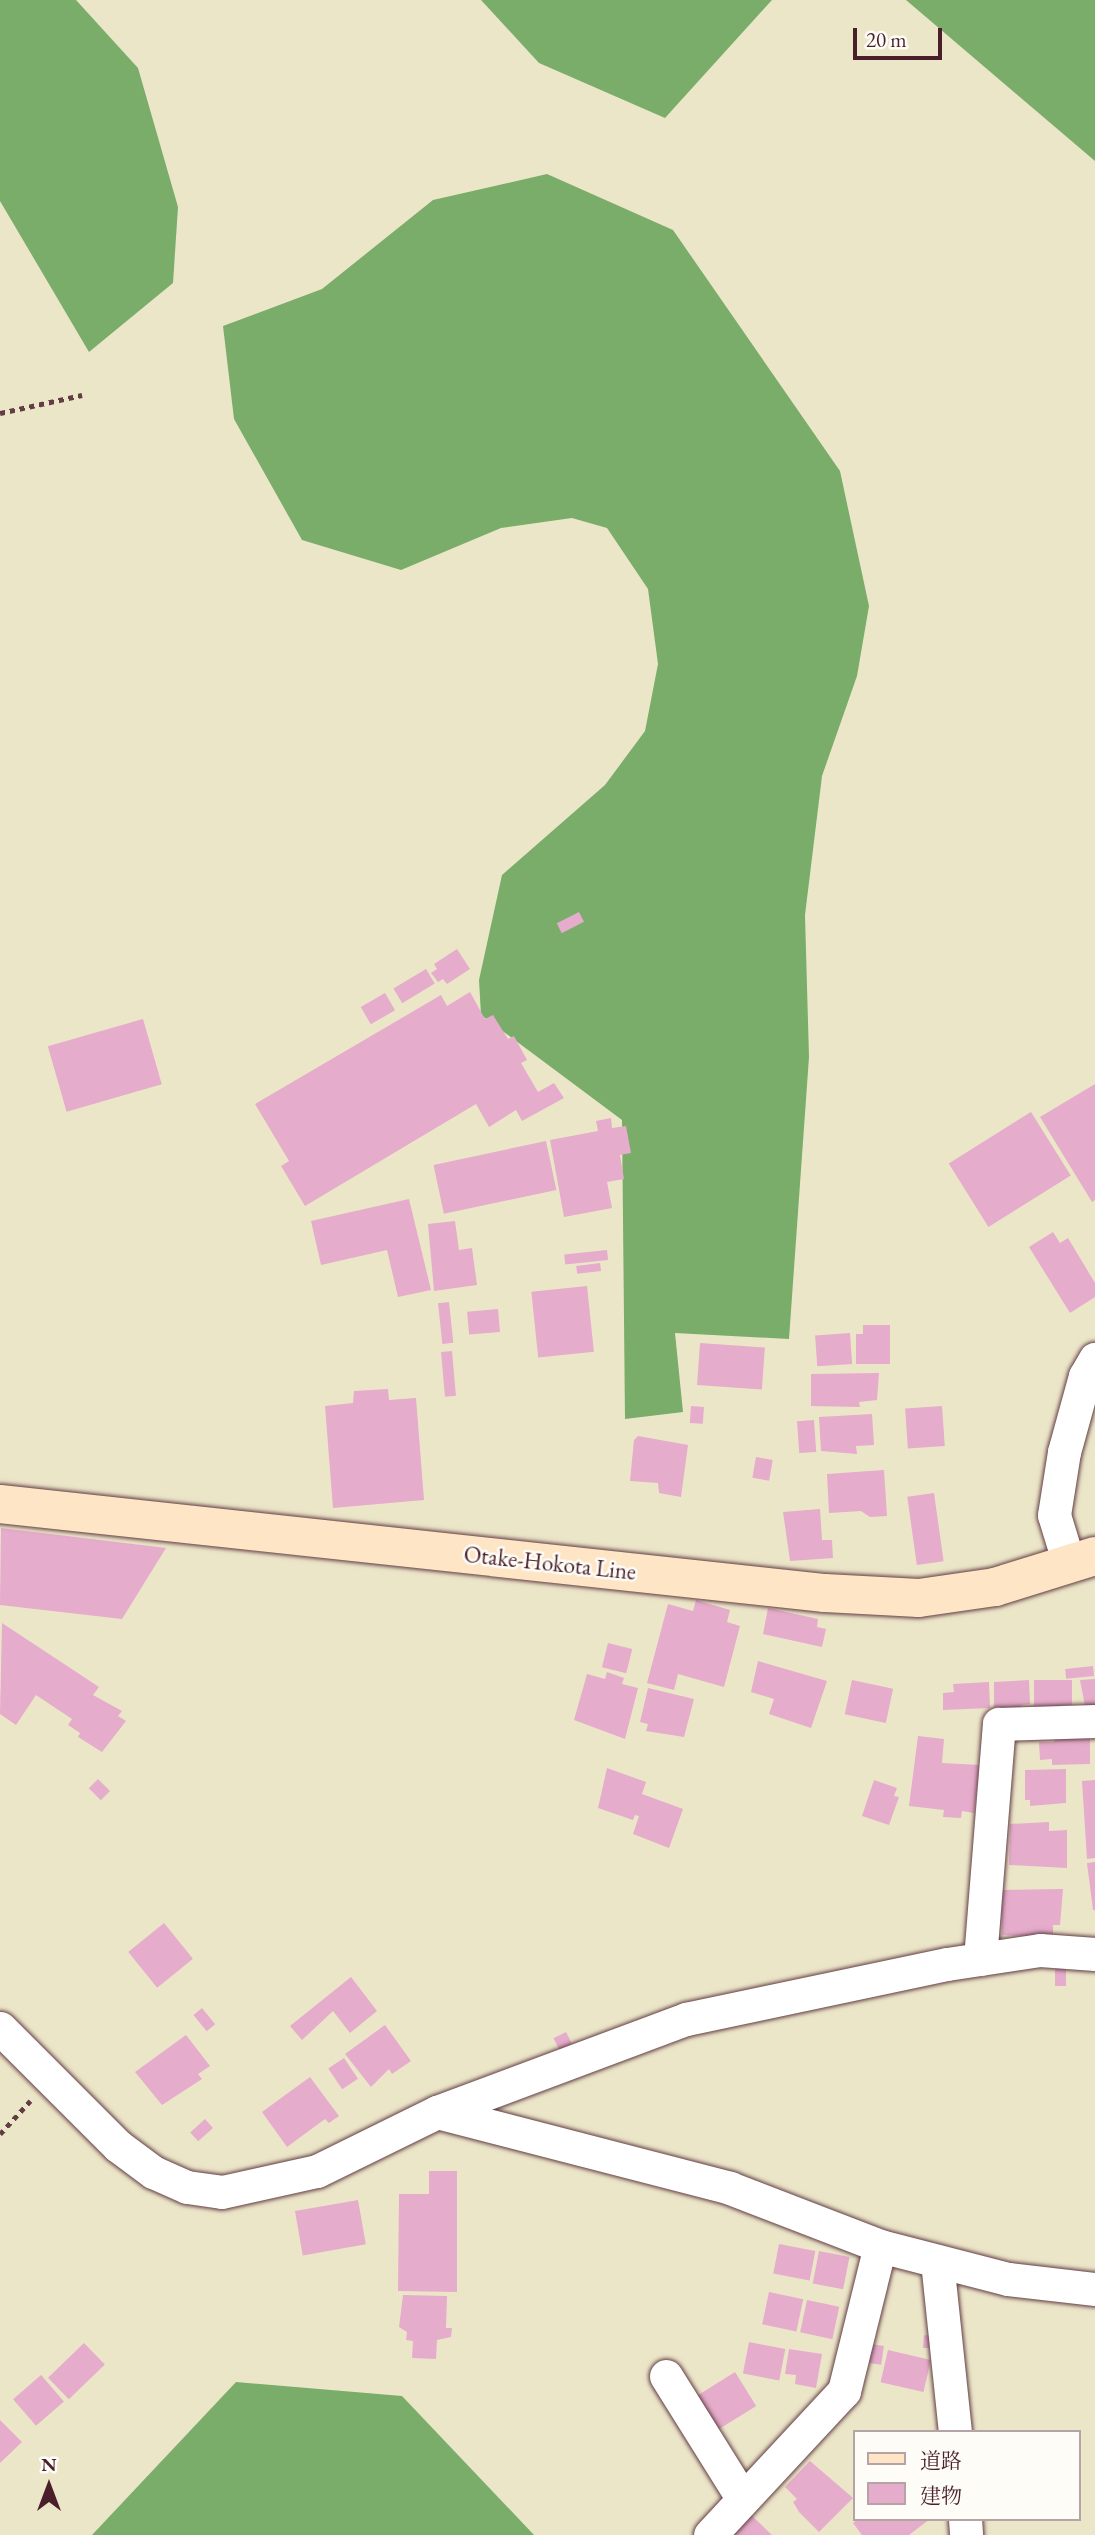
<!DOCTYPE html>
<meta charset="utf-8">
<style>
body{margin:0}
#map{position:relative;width:1095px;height:2535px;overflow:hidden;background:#ece6c9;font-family:"EB Garamond","Noto Serif JP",serif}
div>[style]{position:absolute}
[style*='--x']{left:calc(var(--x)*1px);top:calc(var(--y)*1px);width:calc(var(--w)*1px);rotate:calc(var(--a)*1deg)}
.forest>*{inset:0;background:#79ad69}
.building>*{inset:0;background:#e5accb;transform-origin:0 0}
.path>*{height:4.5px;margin-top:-2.25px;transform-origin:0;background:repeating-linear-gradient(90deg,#623d43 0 5px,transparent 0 10px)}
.roads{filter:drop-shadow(0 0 2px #623d43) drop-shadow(0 0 2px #623d43)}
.street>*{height:33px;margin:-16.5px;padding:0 16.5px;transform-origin:16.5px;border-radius:16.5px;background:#fff}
.secondary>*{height:38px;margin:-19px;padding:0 19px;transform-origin:19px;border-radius:19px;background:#fee5c5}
span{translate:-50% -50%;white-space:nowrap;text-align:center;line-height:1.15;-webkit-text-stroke:5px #fdfcf7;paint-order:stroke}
.street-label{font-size:23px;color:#4a1f2b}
.legend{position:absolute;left:853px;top:2430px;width:228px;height:91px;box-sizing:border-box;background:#fdfcf7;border:2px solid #b5a4a5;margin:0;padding:9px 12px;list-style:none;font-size:21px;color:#4a1f2b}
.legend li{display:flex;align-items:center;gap:14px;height:35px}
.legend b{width:35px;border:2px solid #b5a4a5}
.north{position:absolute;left:14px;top:2451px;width:70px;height:70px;-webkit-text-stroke:5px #fdfcf7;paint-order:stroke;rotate:0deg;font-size:19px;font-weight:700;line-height:28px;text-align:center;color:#4a1f2b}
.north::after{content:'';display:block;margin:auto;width:24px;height:32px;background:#4a1f2b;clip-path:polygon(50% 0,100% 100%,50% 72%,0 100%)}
.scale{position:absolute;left:853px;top:28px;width:89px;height:32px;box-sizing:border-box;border:4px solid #4a1f2b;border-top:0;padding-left:9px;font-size:21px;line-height:24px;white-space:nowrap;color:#4a1f2b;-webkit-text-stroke:5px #fdfcf7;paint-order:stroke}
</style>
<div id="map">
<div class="forest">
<i style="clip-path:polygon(0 0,76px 0,138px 68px,178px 207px,173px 283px,89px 352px,0 201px)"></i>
<i style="clip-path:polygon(481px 0,772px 0,665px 118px,539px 63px)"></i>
<i style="clip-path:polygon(906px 0,1095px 0,1095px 161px)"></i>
<i style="clip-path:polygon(547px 174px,673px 230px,840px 471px,869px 606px,857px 676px,822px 776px,805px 915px,809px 1057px,789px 1339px,675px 1333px,683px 1412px,625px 1419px,622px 1120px,481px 1015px,479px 980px,502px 875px,605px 785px,645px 731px,658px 664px,648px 589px,607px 528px,572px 518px,501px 528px,401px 570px,302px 540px,234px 419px,223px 326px,322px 289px,433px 200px)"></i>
<i style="clip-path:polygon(236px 2382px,402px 2396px,534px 2535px,92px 2535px)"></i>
</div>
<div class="building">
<i style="left:579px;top:912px;width:11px;height:25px;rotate:63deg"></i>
<i style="clip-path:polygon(457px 949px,470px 969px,447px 984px,443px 979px,438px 982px,431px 973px,437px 969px,434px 964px)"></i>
<i style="left:426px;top:969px;width:17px;height:38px;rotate:59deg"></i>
<i style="clip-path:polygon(470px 992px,485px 1019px,493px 1015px,508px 1039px,514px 1036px,527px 1060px,521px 1063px,538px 1092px,554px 1083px,564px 1098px,522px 1121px,516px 1110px,489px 1127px,476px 1104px,305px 1206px,281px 1166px,289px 1161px,255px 1104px,441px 995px,447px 1006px)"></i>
<i style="left:385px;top:993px;width:20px;height:28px;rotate:60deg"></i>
<i style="left:143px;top:1019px;width:68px;height:99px;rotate:74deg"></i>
<i style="clip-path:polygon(1095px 1084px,1095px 1200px,1092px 1202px,1040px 1117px)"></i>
<i style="left:1031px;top:1112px;width:75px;height:97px;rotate:58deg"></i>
<i style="clip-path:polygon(611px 1118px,612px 1128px,626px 1126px,631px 1153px,620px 1155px,624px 1179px,607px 1182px,612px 1208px,564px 1217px,550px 1140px,598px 1131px,596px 1121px)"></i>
<i style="left:546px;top:1141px;width:50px;height:115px;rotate:78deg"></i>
<i style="clip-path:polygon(409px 1199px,431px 1290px,398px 1297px,387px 1250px,321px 1265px,311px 1221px)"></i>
<i style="clip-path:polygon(455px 1221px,459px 1250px,472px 1248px,477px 1285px,434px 1291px,428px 1224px)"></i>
<i style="clip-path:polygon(1053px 1232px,1060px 1243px,1068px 1238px,1095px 1283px,1095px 1297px,1070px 1313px,1029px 1247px)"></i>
<i style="left:607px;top:1250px;width:10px;height:43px;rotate:84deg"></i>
<i style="left:600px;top:1263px;width:8px;height:24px;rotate:83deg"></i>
<i style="left:587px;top:1286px;width:66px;height:56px;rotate:84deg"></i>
<i style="left:449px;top:1302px;width:41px;height:11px;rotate:84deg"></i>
<i style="left:498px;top:1309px;width:23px;height:31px;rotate:85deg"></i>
<i style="clip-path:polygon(863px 1325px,890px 1325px,890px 1364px,856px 1364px,856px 1334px,863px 1334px)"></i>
<i style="left:850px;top:1333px;width:31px;height:35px;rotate:86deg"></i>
<i style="left:700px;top:1343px;width:65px;height:42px;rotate:4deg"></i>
<i style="left:452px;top:1351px;width:45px;height:11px;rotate:85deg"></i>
<i style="clip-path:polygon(879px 1373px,877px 1400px,859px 1402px,860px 1407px,811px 1406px,811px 1374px)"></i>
<i style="clip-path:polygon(388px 1389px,389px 1400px,416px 1398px,424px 1500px,333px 1508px,325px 1406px,353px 1403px,354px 1391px)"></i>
<i style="left:691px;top:1406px;width:13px;height:17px;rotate:4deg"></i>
<i style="left:942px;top:1406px;width:40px;height:37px;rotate:86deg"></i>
<i style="clip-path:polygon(872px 1414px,874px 1445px,856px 1446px,857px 1454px,821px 1451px,819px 1417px)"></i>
<i style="left:814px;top:1420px;width:32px;height:17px;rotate:86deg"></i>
<i style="clip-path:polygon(638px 1436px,688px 1445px,681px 1497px,659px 1493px,658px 1483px,630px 1481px,634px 1440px)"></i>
<i style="left:756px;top:1457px;width:17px;height:21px;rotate:10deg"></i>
<i style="clip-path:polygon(884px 1470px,887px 1516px,870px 1517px,861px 1511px,829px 1513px,827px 1474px)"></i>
<i style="left:934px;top:1493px;width:69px;height:27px;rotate:82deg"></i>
<i style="clip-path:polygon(820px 1509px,822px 1540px,832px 1540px,833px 1558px,790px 1561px,783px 1512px)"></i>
<i style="clip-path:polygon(1px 1528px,166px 1548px,122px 1619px,0 1605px)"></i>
<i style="clip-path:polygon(696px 1600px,730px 1610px,727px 1622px,740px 1626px,724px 1687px,678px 1674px,674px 1690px,647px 1683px,668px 1604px,693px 1611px)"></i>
<i style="clip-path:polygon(768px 1608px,818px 1619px,817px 1627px,826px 1629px,822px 1647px,763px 1634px)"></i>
<i style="clip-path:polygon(2px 1623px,99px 1687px,93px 1695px,122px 1711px,118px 1716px,126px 1721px,102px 1752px,78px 1737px,80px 1733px,68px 1725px,72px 1719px,36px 1695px,16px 1725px,0 1714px)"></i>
<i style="left:608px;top:1643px;width:25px;height:25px;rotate:14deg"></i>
<i style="clip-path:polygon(758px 1661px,827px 1681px,811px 1728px,769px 1714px,774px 1699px,751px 1692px)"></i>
<i style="left:1093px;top:1666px;width:10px;height:28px;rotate:84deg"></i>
<i style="clip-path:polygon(607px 1672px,624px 1678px,622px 1684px,638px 1688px,625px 1739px,574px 1720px,587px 1674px,605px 1679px)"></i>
<i style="clip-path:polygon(1095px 1679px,1095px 1710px,1086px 1711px,1080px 1680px)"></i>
<i style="left:852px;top:1680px;width:42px;height:35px;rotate:12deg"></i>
<i style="clip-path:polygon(1029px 1680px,1030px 1704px,1021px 1705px,1022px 1713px,994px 1708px,994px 1682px)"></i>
<i style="clip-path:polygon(1034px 1680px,1072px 1680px,1072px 1705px,1062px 1705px,1062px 1711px,1034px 1706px)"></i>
<i style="clip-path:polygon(989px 1682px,990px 1708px,943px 1710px,943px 1693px,954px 1692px,953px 1684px)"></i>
<i style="clip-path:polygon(648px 1688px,694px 1699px,684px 1737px,646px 1731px,648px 1724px,640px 1722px)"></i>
<i style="clip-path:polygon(918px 1736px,944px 1739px,942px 1763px,980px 1765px,974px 1813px,962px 1811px,961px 1818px,943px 1817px,944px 1810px,909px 1806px)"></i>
<i style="clip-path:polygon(1054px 1737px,1090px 1738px,1090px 1764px,1052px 1765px,1052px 1759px,1040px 1760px,1039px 1742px,1054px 1742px)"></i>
<i style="clip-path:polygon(607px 1768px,646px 1782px,642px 1794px,683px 1809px,669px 1848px,633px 1834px,639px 1816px,635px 1815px,633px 1820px,598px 1808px)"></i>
<i style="clip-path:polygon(1066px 1769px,1066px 1803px,1030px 1806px,1030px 1800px,1025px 1800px,1025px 1770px)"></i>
<i style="left:98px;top:1779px;width:17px;height:13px;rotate:45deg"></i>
<i style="clip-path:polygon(874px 1780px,897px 1788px,894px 1796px,899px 1797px,889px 1825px,862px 1816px)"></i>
<i style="clip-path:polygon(1095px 1780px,1095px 1858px,1087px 1859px,1082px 1781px)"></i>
<i style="clip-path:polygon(1049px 1822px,1049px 1831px,1067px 1830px,1067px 1868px,1009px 1865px,1010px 1824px)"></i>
<i style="clip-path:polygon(1095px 1862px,1095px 1910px,1093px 1910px,1087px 1863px)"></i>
<i style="clip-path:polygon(1063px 1889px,1060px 1925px,1053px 1925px,1053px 1937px,1002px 1935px,1001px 1890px)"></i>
<i style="left:164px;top:1923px;width:46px;height:46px;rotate:51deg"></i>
<i style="left:1055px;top:1967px;width:11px;height:19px"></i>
<i style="clip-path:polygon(351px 1977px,377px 2011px,350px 2033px,333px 2011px,302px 2040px,290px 2026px)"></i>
<i style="left:202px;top:2008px;width:21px;height:11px;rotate:51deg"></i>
<i style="clip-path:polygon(385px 2025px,411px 2061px,392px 2074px,389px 2069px,371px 2087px,345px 2054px)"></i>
<i style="left:566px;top:2032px;width:13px;height:14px;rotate:63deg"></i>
<i style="clip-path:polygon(186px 2035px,210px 2066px,198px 2074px,202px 2079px,162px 2105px,135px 2072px)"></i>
<i style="left:344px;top:2058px;width:25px;height:19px;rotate:56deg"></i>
<i style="clip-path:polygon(310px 2077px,339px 2116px,329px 2123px,325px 2119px,287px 2147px,262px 2112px)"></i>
<i style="left:205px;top:2119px;width:12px;height:20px;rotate:48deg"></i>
<i style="clip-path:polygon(429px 2171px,457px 2171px,457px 2292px,398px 2291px,399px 2194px,429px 2194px)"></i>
<i style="left:358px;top:2200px;width:45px;height:64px;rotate:80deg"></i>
<i style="left:779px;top:2244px;width:37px;height:30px;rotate:11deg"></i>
<i style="left:819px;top:2251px;width:31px;height:33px;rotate:11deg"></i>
<i style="left:769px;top:2292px;width:35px;height:33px;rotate:12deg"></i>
<i style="clip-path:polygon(403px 2295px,447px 2296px,446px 2328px,452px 2328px,451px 2337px,437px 2340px,436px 2359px,412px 2358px,413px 2341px,406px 2340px,407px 2332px,399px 2327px)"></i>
<i style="left:807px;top:2300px;width:33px;height:33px;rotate:12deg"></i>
<i style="clip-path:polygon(924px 2335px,933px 2336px,933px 2348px,923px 2348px)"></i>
<i style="left:749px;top:2342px;width:37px;height:32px;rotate:11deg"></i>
<i style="left:84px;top:2343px;width:30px;height:50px;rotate:46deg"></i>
<i style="left:870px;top:2344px;width:14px;height:19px;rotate:8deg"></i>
<i style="clip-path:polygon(789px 2349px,822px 2354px,816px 2388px,795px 2384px,796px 2375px,785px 2374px)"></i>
<i style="left:888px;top:2350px;width:44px;height:33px;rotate:13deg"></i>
<i style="left:735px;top:2372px;width:40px;height:47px;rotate:58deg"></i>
<i style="left:41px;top:2375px;width:35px;height:37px;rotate:49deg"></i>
<i style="clip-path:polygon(0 2420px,22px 2442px,0 2463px)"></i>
<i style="clip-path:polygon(810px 2461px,853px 2498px,819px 2532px,799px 2512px,793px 2502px,797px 2499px,785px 2487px)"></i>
<i style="clip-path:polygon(749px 2513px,772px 2535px,730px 2535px)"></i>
<i style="clip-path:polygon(858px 2519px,930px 2519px,909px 2535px,862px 2535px,853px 2523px)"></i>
</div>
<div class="path">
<i style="--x:0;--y:413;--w:84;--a:-12.4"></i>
<i style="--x:0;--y:2134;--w:45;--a:-47.7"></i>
</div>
<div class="roads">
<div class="street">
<i style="--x:1069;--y:1564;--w:51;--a:-107"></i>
<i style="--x:1054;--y:1515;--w:64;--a:-81"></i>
<i style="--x:1064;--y:1452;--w:79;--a:-74.6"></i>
<i style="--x:1085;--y:1376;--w:20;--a:-60"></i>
<i style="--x:980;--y:1959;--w:236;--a:-85.4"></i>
<i style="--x:999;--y:1724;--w:96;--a:-1.8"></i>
<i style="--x:0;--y:2028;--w:167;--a:45"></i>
<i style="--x:118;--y:2146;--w:44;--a:36.6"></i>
<i style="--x:153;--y:2172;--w:37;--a:24"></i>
<i style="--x:187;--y:2187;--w:35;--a:8"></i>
<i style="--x:222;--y:2192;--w:97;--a:-12.5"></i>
<i style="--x:317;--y:2171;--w:134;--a:-26.2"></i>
<i style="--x:437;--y:2112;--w:266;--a:-20.5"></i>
<i style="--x:686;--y:2019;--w:267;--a:-11.9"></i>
<i style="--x:947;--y:1964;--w:94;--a:-8.6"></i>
<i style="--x:1040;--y:1950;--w:55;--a:4.2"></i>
<i style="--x:437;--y:2112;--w:303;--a:14.5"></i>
<i style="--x:730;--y:2188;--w:161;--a:21.1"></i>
<i style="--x:880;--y:2246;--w:132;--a:14.5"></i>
<i style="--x:1008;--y:2279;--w:88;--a:6.6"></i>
<i style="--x:937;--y:2261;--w:172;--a:84"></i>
<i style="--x:666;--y:2376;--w:145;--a:58"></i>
<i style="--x:965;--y:2519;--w:16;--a:86"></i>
<i style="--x:710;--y:2535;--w:197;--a:-47.1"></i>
<i style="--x:844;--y:2391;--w:149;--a:-76.1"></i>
</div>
<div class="secondary">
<i style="--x:0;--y:1504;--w:830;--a:6.16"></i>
<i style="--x:825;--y:1593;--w:94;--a:3"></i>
<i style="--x:919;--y:1598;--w:77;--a:-8.2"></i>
<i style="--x:995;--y:1587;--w:105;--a:-17.2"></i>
</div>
</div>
<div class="street-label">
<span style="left:550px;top:1563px;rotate:6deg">Otake-Hokota Line</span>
</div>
<ul class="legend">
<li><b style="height:9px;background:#fee5c5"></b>道路</li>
<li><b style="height:19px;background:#e5accb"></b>建物</li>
</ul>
<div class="north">N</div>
<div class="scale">20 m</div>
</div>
